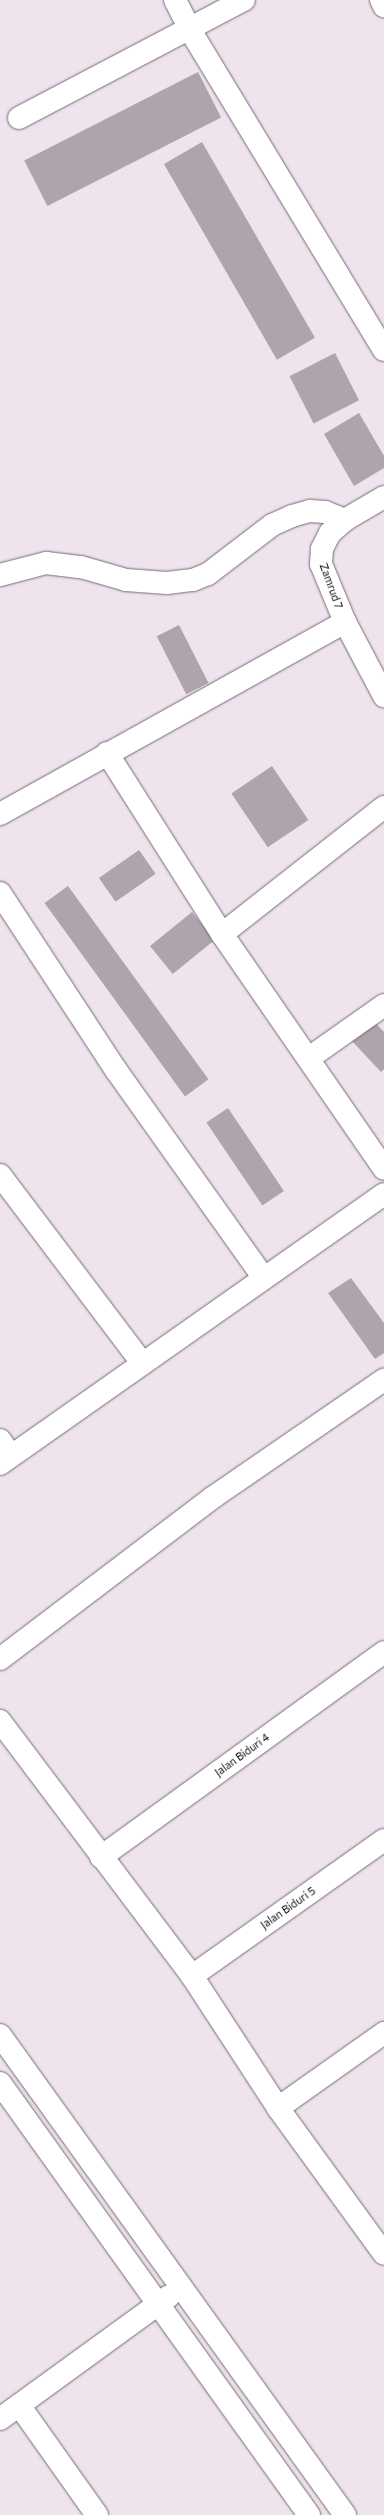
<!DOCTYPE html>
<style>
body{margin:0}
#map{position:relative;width:384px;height:2515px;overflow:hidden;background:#efe3ee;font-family:Commissioner,sans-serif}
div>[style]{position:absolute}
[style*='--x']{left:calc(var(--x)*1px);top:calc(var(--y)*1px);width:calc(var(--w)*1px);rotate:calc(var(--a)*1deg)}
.building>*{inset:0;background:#aea4ae;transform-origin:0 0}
.roads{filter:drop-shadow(0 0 1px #756c75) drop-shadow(0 0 1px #756c75)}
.street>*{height:22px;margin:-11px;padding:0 11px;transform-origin:11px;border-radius:11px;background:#fff}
span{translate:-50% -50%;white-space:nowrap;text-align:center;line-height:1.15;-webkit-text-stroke:3px #fff;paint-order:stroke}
.street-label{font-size:11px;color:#141014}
</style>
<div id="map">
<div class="building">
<i style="left:198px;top:72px;width:51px;height:195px;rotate:63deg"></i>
<i style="left:202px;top:142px;width:226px;height:44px;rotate:60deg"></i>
<i style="left:335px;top:353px;width:53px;height:51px;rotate:63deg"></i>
<i style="clip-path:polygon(359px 413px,384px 456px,384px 468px,354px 486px,324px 434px)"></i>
<i style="left:179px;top:625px;width:65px;height:25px;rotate:63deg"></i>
<i style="left:272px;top:766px;width:65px;height:49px;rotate:56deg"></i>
<i style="left:139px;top:850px;width:29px;height:49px;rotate:55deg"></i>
<i style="left:68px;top:886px;width:239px;height:29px;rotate:54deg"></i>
<i style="left:192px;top:912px;width:36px;height:54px;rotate:51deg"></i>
<i style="clip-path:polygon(372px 1019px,384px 1032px,384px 1069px,381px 1072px,351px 1040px)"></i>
<i style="left:228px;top:1108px;width:100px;height:26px;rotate:56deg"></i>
<i style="clip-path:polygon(351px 1278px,384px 1323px,384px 1353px,375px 1359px,328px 1293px)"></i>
</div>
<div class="roads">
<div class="street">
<i style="--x:175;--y:0;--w:34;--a:63"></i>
<i style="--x:190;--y:30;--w:374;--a:58.8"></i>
<i style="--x:381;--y:0;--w:7;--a:63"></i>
<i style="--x:19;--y:118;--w:254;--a:-27.7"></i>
<i style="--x:384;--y:497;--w:45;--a:149.5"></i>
<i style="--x:345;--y:520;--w:20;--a:139"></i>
<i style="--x:330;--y:533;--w:18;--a:117"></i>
<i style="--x:322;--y:549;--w:15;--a:94"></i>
<i style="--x:321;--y:564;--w:63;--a:67.5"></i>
<i style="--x:345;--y:622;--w:84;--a:62.2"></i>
<i style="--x:0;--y:575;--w:48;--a:-14.6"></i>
<i style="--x:46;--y:563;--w:35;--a:7"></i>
<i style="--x:81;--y:567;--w:47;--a:16.1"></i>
<i style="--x:126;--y:580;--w:41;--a:4.2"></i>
<i style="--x:167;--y:583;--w:26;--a:-7"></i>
<i style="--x:193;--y:580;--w:16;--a:-22"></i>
<i style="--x:208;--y:574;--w:81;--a:-37.4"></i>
<i style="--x:272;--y:525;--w:22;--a:-24"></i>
<i style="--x:292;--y:516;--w:19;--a:-16"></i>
<i style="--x:310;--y:511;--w:15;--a:4"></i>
<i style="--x:325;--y:512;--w:22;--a:22"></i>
<i style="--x:107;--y:753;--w:214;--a:57.6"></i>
<i style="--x:222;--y:934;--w:285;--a:55.4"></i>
<i style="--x:0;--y:814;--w:395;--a:-29.1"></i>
<i style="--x:0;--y:893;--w:212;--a:56.8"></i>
<i style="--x:116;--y:1070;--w:255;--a:54.6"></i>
<i style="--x:222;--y:934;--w:206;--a:-38.1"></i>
<i style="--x:309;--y:1058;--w:92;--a:-35.2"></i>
<i style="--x:0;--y:1175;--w:236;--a:52.9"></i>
<i style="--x:0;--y:1440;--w:19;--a:55"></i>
<i style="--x:0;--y:1464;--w:469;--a:-35.1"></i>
<i style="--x:0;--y:1659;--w:266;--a:-37.2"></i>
<i style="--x:212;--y:1498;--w:209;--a:-34.5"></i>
<i style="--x:0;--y:1721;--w:319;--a:53"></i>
<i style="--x:192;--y:1976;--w:158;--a:56.9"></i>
<i style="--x:278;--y:2108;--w:180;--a:54"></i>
<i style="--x:101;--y:1857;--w:349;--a:-35.9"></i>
<i style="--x:192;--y:1976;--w:235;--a:-35.3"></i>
<i style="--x:0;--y:2035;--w:591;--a:54.29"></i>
<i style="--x:0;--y:2083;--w:531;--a:54.42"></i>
<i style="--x:278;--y:2108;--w:130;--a:-35.3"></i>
<i style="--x:19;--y:2405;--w:135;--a:54.7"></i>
<i style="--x:0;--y:2419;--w:209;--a:-36"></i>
</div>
</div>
<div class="street-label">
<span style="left:331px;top:586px;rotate:70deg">Zamrud 7</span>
<span style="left:242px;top:1755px;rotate:-36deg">Jalan Biduri 4</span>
<span style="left:288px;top:1908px;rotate:-35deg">Jalan Biduri 5</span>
</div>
</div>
